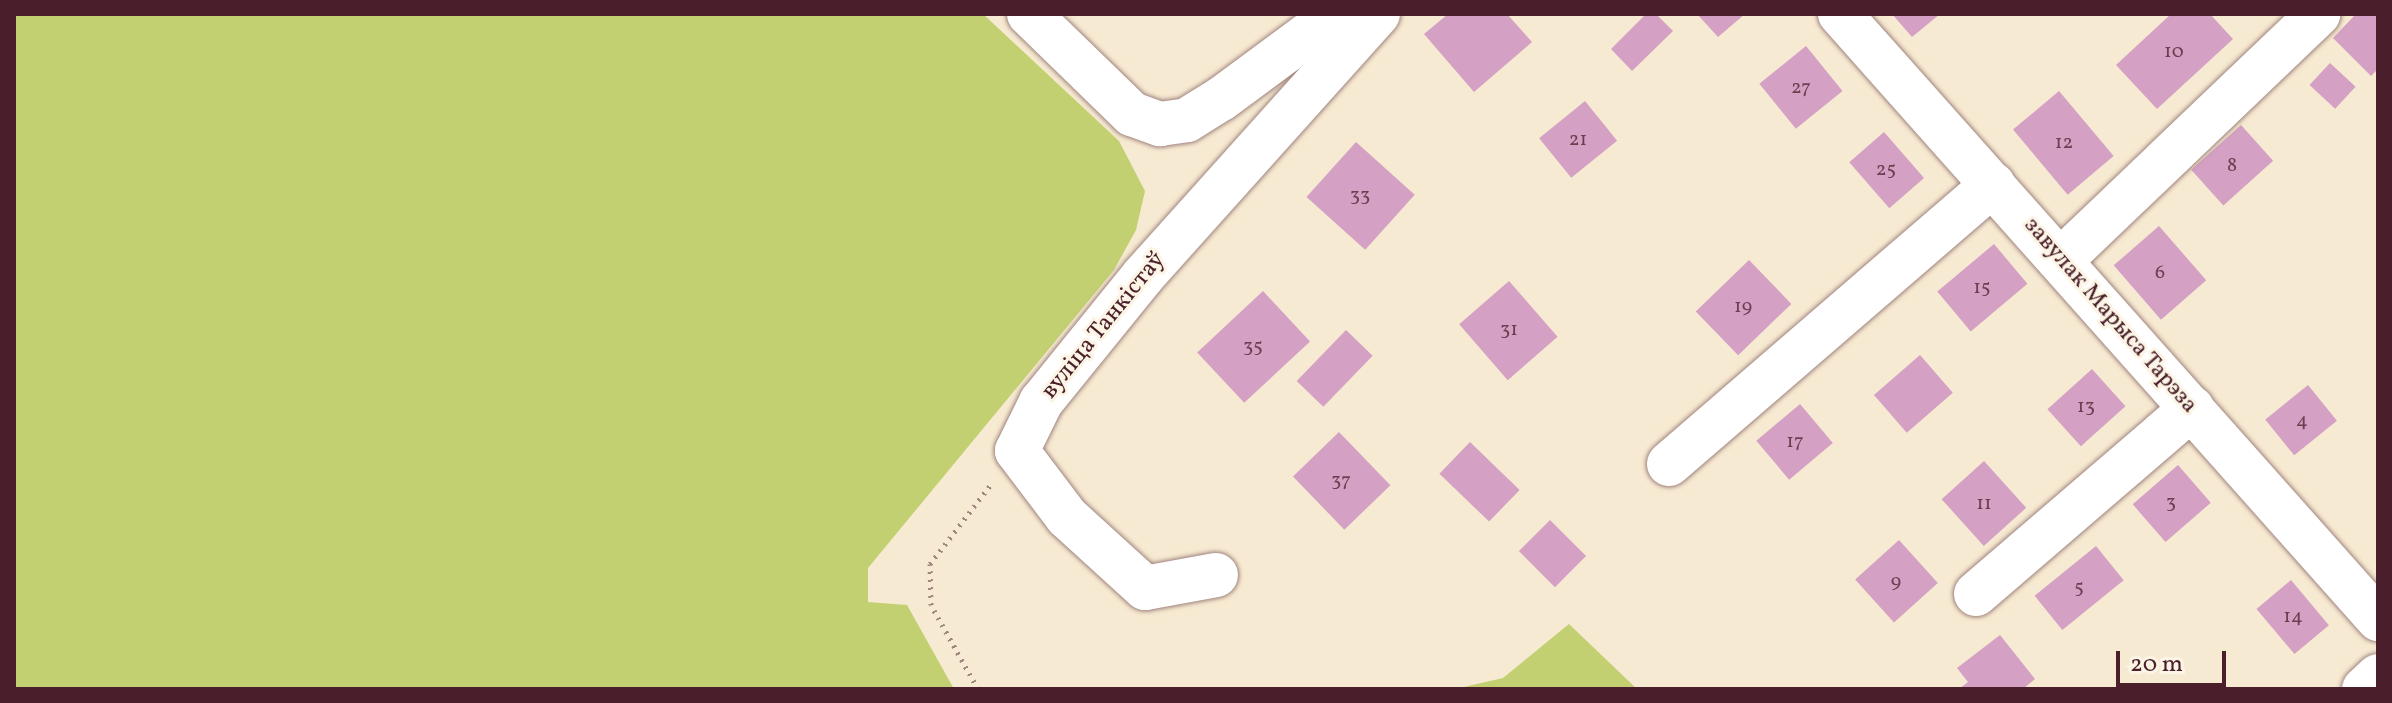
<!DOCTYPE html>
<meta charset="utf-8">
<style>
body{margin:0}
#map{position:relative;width:2392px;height:703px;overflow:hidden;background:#f7ead2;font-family:Vollkorn,serif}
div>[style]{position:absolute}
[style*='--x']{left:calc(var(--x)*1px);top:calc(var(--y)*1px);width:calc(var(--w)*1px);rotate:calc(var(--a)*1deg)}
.green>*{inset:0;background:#c2d072}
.building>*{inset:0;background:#d4a0c4;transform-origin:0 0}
.path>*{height:5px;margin-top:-2.5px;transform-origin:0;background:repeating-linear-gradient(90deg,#a0847e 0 2px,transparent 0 8px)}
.roads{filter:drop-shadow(0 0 2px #a0847e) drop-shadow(0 0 2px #a0847e)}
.minor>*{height:44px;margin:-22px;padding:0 22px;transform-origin:22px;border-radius:22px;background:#fff}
span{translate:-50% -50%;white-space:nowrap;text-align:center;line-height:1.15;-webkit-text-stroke:6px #fcf5e5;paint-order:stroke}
.number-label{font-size:20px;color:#6c3f51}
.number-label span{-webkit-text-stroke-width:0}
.street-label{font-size:24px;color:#4a1f2b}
.frame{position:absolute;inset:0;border:16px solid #4a1f2b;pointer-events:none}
.scale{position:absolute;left:2116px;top:651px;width:110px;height:36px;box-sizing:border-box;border:4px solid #4a1f2b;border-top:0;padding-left:10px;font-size:24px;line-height:28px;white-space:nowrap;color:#4a1f2b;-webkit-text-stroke:6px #fcf5e5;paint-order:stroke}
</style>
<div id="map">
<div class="green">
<i style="clip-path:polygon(14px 14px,983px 14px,1119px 141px,1145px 191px,1136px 230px,1114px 270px,868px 568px,868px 602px,907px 605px,954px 689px,14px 689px)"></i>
<i style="clip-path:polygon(1569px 624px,1637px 689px,1455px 689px,1503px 678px)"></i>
</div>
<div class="building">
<i style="clip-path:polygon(1448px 14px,1507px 14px,1532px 42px,1474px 92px,1424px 34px)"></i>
<i style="clip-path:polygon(1646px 14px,1656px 14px,1673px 31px,1632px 71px,1611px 49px)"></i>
<i style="clip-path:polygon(1697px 14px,1745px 14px,1718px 37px)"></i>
<i style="clip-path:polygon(1892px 14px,1940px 14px,1912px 37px)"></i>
<i style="clip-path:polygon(2171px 14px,2210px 14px,2233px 39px,2157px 109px,2116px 65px)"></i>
<i style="clip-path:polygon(2356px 14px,2378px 14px,2378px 69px,2371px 76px,2333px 38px)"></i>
<i style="left:1806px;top:46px;width:58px;height:60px;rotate:51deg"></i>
<i style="left:2330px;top:63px;width:35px;height:30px;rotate:43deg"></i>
<i style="left:2059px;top:91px;width:85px;height:60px;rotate:50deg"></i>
<i style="left:1585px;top:101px;width:51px;height:59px;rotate:51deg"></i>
<i style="left:2241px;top:125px;width:48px;height:67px;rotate:48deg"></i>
<i style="left:1884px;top:132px;width:61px;height:46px;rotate:49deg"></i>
<i style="left:1356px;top:142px;width:79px;height:74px;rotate:42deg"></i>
<i style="left:2159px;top:226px;width:72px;height:60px;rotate:49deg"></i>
<i style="left:1994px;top:244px;width:52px;height:74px;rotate:50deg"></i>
<i style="left:1749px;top:260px;width:61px;height:74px;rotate:46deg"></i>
<i style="left:1509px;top:281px;width:74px;height:66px;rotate:49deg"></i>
<i style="left:1263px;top:291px;width:69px;height:90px;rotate:47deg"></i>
<i style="left:1346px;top:330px;width:37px;height:71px;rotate:44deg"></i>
<i style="left:1920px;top:355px;width:50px;height:61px;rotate:49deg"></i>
<i style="left:2092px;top:369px;width:50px;height:60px;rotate:48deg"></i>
<i style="left:2308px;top:385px;width:46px;height:55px;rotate:51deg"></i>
<i style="left:1800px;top:404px;width:51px;height:57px;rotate:50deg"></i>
<i style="left:1339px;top:432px;width:74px;height:64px;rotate:46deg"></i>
<i style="left:1470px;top:442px;width:69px;height:44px;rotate:44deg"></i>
<i style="left:1984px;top:461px;width:63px;height:57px;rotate:48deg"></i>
<i style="left:2178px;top:465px;width:50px;height:60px;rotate:49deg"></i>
<i style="left:1550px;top:520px;width:51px;height:44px;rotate:45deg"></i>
<i style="left:1899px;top:540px;width:58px;height:59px;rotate:48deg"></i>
<i style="left:2096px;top:546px;width:44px;height:79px;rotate:51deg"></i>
<i style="left:2291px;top:580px;width:59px;height:45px;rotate:50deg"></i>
<i style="clip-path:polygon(2000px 635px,2035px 679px,2023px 689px,1959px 689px,1968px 682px,1957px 668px)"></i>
</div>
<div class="path">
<i style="--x:978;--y:689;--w:96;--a:-119.2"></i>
<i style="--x:931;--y:605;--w:41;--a:-91.4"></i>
<i style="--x:930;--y:564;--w:102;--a:-52.6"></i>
</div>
<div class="roads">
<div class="minor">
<i style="--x:1029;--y:14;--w:144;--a:44.2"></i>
<i style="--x:1132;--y:114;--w:30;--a:20"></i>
<i style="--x:1160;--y:124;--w:27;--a:-8"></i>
<i style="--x:1187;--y:120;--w:40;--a:-32"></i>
<i style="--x:1221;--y:99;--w:143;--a:-36.5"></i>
<i style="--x:1840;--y:14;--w:810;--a:48.35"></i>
<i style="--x:2061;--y:260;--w:356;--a:-43.7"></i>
<i style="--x:1669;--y:464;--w:428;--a:-40.8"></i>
<i style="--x:1216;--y:575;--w:72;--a:169.6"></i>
<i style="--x:1145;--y:588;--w:105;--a:-137.7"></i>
<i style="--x:1067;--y:517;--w:83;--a:-127.1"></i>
<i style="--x:1017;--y:451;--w:55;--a:-63.9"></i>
<i style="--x:1041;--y:402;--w:162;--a:-51"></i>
<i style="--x:1143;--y:276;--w:352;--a:-48.1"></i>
<i style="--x:1976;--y:594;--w:285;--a:-40.7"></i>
<i style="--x:2364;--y:689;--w:19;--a:-43"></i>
</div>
</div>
<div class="number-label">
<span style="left:2174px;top:52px">10</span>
<span style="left:1801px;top:88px">27</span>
<span style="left:1578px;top:140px">21</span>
<span style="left:2064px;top:143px">12</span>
<span style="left:2232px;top:166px">8</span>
<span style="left:1886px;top:170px">25</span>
<span style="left:1360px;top:196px">33</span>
<span style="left:2160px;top:273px">6</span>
<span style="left:1982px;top:288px">15</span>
<span style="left:1743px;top:307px">19</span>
<span style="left:1509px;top:330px">31</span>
<span style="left:1253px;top:347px">35</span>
<span style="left:2086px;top:407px">13</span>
<span style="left:2302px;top:421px">4</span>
<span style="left:1795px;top:442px">17</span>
<span style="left:1341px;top:481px">37</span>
<span style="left:2171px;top:503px">3</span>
<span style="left:1984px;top:504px">11</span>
<span style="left:1896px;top:582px">9</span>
<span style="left:2079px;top:588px">5</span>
<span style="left:2293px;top:617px">14</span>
</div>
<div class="street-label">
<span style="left:2110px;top:316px;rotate:49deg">завулак Марыса Тарэза</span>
<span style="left:1104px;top:326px;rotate:-51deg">вуліца Танкістаў</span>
</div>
<div class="frame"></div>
<div class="scale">20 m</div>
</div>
